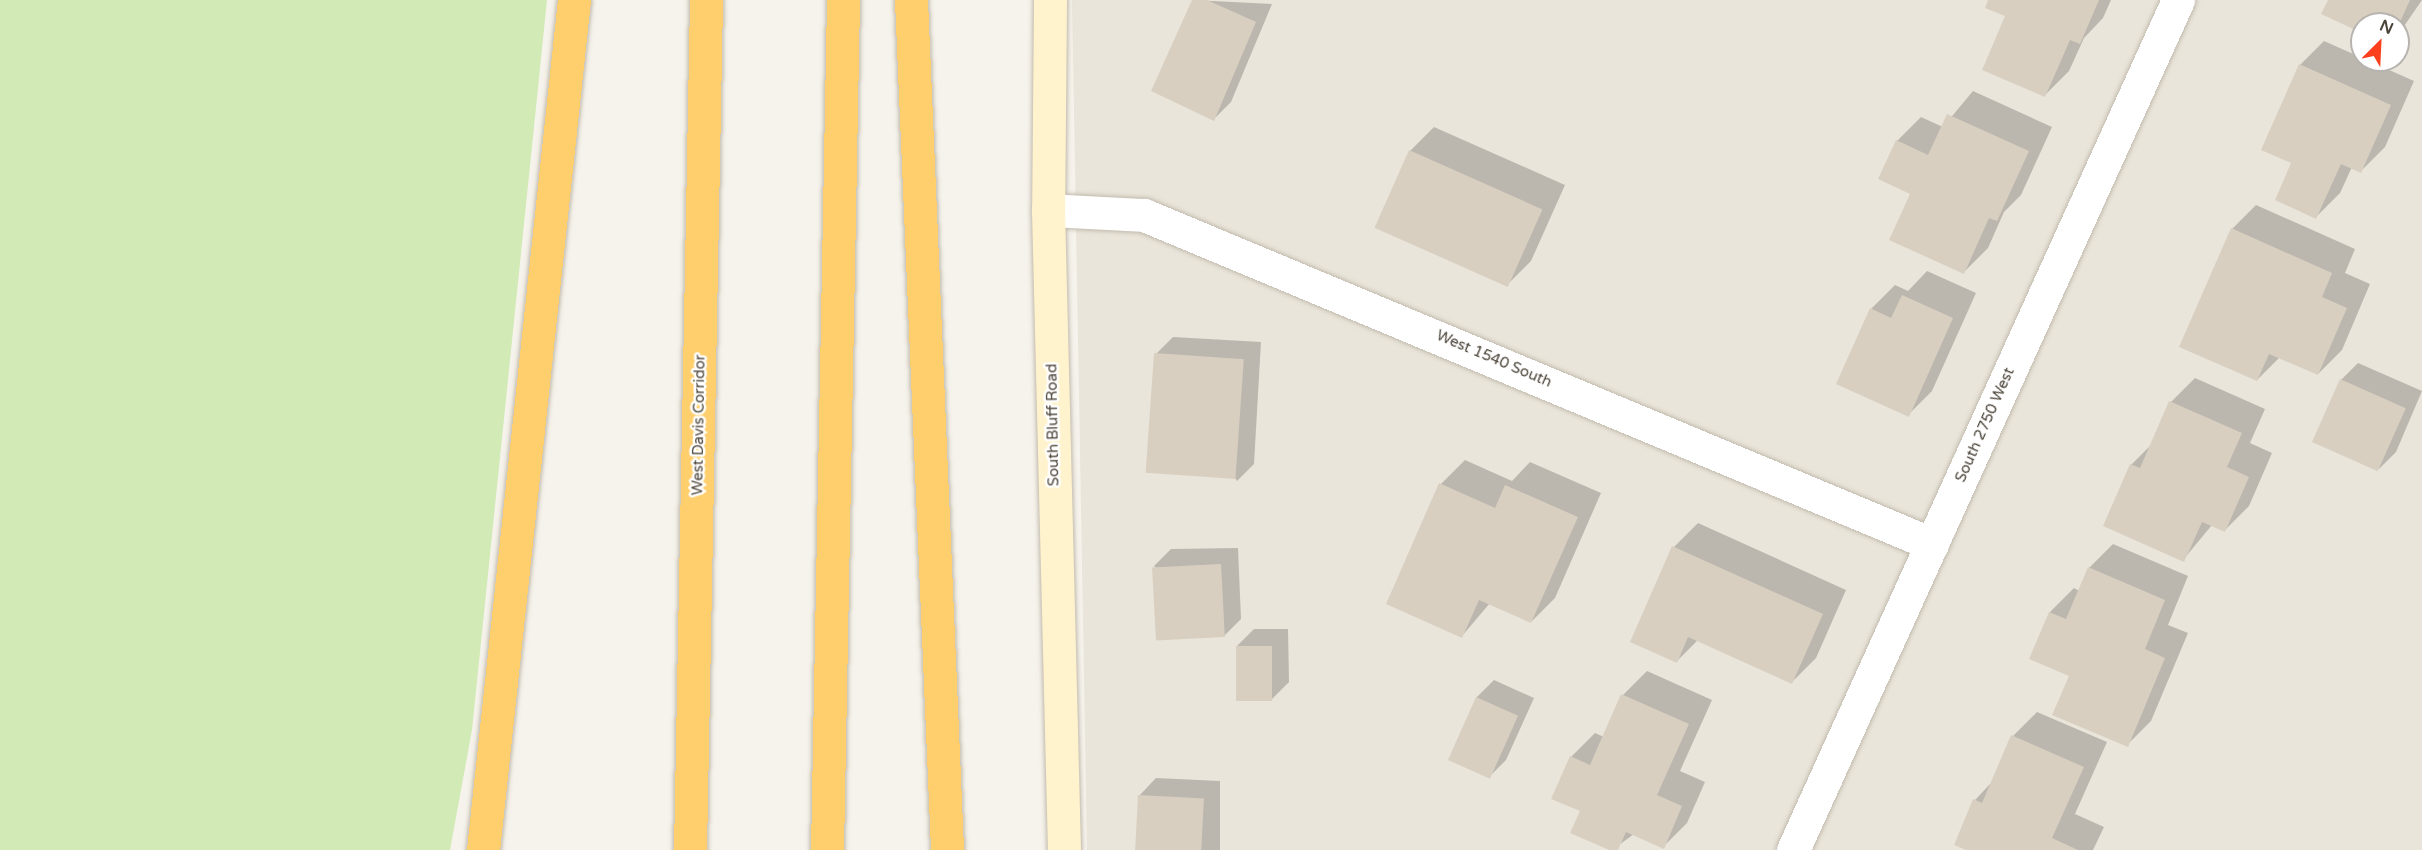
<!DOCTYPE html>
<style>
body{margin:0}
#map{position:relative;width:2422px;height:850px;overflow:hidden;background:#f6f3ec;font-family:"Varela Round",sans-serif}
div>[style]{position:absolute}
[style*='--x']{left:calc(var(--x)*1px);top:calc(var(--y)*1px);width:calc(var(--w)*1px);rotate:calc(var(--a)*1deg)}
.residential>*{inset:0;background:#eae5da}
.green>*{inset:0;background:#d2eab5}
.shadow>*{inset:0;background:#0003}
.building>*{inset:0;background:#d8cfc1;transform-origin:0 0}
.roads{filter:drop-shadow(0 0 2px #c2bbae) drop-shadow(0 0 2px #c2bbae)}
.street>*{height:33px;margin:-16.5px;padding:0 16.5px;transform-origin:16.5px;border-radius:16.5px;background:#fff}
.secondary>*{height:33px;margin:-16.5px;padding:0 16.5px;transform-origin:16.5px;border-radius:16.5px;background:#fff3cd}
.highway>*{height:33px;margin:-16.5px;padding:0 16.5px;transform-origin:16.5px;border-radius:16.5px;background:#ffcf6e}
span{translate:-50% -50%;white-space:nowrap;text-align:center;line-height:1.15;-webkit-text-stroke:5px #fff;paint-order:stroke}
.street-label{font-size:15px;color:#4b4439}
.north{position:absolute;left:2350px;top:12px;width:60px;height:60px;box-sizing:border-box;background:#fff;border:2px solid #b7b4b0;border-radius:50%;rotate:24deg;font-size:16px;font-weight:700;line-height:24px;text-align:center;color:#4b4439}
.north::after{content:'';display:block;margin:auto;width:21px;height:27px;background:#fc3f1d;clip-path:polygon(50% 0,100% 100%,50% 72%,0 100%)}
</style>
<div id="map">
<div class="residential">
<i style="clip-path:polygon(evenodd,1072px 0,2422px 0,2422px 850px,1087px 850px,1072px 0,2362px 24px,2398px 24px,2398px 60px,2362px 60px,2362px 24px)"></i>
</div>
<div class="green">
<i style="clip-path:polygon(0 0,547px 0,472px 730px,450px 850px,0 850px)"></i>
</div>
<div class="shadow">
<i style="clip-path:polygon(1193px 0,1272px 4px,1231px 102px,1214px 119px)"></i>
<i style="clip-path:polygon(1990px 0,2111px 0,2103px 18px,2084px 38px,2069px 71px,2045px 95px,2007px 15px)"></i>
<i style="clip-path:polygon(2330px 0,2422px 0,2398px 35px,2398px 24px,2362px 24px,2362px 31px)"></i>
<i style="clip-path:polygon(2324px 41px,2414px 81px,2385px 147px,2361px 171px,2352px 167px,2340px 193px,2316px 217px,2293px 162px,2300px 65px)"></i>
<i style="clip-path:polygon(1973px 91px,2052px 127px,2021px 195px,2004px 212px,1988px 248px,1964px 272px,1912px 193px,1880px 179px,1897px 141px,1921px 117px,1943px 127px)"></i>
<i style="clip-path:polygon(1434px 127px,1565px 185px,1531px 261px,1507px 285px,1410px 151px)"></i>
<i style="clip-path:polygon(2256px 205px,2355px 249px,2345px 273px,2370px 284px,2342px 350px,2318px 374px,2280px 357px,2257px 380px,2232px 229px)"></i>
<i style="clip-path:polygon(1927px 271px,1976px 293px,1932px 391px,1908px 415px,1871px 309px,1895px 285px,1908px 291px)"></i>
<i style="clip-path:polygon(1173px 337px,1261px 342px,1254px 464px,1237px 481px,1156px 354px)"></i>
<i style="clip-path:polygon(2358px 363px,2422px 391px,2396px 452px,2379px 469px,2341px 380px)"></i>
<i style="clip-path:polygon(2195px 378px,2265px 409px,2250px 443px,2272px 453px,2249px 506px,2225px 530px,2212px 525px,2183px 560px,2131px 465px,2152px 444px,2171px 402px)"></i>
<i style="clip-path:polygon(1465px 460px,1512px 481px,1530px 462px,1601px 493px,1555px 598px,1531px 622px,1490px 603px,1462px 636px,1441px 484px)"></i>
<i style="clip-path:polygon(1698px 523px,1846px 590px,1816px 658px,1792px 682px,1698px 640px,1677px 661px,1674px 547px)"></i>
<i style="clip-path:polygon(2113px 544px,2188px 576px,2168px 625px,2188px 633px,2151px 721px,2127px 745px,2071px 675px,2050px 612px,2074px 588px,2079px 591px,2089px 568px)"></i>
<i style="clip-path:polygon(1238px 548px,1241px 619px,1224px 636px,1154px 566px,1171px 549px)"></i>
<i style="clip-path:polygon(1254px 629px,1288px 629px,1289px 682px,1272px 699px,1237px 646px)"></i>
<i style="clip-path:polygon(1647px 671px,1712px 700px,1680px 771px,1705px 782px,1687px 823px,1663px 847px,1634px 834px,1612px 850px,1582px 811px,1571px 757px,1595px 733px,1604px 737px,1623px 695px)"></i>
<i style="clip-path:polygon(1494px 680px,1534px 698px,1506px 760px,1489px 777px,1449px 759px,1477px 697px)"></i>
<i style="clip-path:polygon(2037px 712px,2107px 742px,2075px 814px,2104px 827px,2093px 850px,1970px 850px,1975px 800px,1992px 782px,2013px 736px)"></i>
<i style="clip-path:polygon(1156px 778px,1220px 781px,1220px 850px,1139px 850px,1139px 796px)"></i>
</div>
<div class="building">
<i style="clip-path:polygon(1192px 0,1207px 0,1256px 22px,1214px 121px,1151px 91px)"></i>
<i style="clip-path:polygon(1988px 0,2099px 0,2080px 44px,2070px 40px,2045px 97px,1982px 70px,2005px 16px,1985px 8px)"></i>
<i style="clip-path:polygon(2328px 0,2410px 0,2399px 24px,2362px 24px,2362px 33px,2321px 14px)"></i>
<i style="clip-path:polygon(2299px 64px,2391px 105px,2361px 173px,2341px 164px,2316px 219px,2275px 200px,2291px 163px,2261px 150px)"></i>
<i style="clip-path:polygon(1947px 114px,2029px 151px,1997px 221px,1989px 218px,1964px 274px,1889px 240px,1910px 194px,1878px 179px,1896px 140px,1928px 155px)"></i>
<i style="left:1409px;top:150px;width:146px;height:85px;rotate:24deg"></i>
<i style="clip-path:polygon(2231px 228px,2332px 273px,2322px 297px,2347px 308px,2318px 375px,2269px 354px,2257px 381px,2179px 347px)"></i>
<i style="clip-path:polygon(1902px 295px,1953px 318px,1909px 417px,1836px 384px,1870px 308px,1891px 318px)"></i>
<i style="left:1154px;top:353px;width:90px;height:120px;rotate:4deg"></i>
<i style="left:2340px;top:379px;width:72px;height:69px;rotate:24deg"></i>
<i style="clip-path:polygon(2169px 401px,2242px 433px,2227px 467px,2249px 477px,2225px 532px,2202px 522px,2184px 562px,2103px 526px,2130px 464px,2140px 468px)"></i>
<i style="clip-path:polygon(1439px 483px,1495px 508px,1505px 485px,1578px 517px,1531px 623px,1479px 600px,1462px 638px,1386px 604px)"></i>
<i style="clip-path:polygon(1672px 546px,1823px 614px,1792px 684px,1688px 637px,1677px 663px,1630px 642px)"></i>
<i style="left:1221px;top:564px;width:73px;height:69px;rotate:87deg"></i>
<i style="clip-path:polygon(2088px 567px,2165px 600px,2145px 649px,2165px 658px,2128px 747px,2052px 715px,2069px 676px,2029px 659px,2049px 612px,2066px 619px)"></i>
<i style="left:1236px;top:646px;width:36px;height:55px"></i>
<i style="clip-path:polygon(1621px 694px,1689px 724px,1657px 795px,1682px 806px,1664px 849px,1626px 832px,1618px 850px,1609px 850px,1570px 833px,1580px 811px,1551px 799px,1570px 756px,1590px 765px)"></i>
<i style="left:1476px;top:697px;width:46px;height:69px;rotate:24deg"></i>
<i style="clip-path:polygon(2011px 735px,2084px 767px,2052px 838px,2078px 850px,1966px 850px,1954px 845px,1973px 799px,1982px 803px)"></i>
<i style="left:1138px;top:795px;width:66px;height:55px;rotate:3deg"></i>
</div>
<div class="roads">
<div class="street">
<i style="--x:1048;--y:210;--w:96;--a:3"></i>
<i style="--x:1144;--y:215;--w:854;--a:22.66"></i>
<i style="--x:1793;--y:850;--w:933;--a:-65.63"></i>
</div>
<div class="secondary">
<i style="--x:1050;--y:0;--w:210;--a:90.5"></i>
<i style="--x:1048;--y:210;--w:640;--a:88.57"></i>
</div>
<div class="highway">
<i style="--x:911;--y:0;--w:851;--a:87.57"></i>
<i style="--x:483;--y:850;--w:855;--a:-83.89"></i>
<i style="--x:690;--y:850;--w:850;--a:-88.92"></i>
<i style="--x:827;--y:850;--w:850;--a:-88.92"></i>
</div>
</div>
<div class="street-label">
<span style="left:1494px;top:359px;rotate:23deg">West 1540 South</span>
<span style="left:699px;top:425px;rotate:-89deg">West Davis Corridor</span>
<span style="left:1053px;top:425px;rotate:-91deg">South Bluff Road</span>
<span style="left:1985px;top:425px;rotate:-66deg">South 2750 West</span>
</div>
<div class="north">N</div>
</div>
